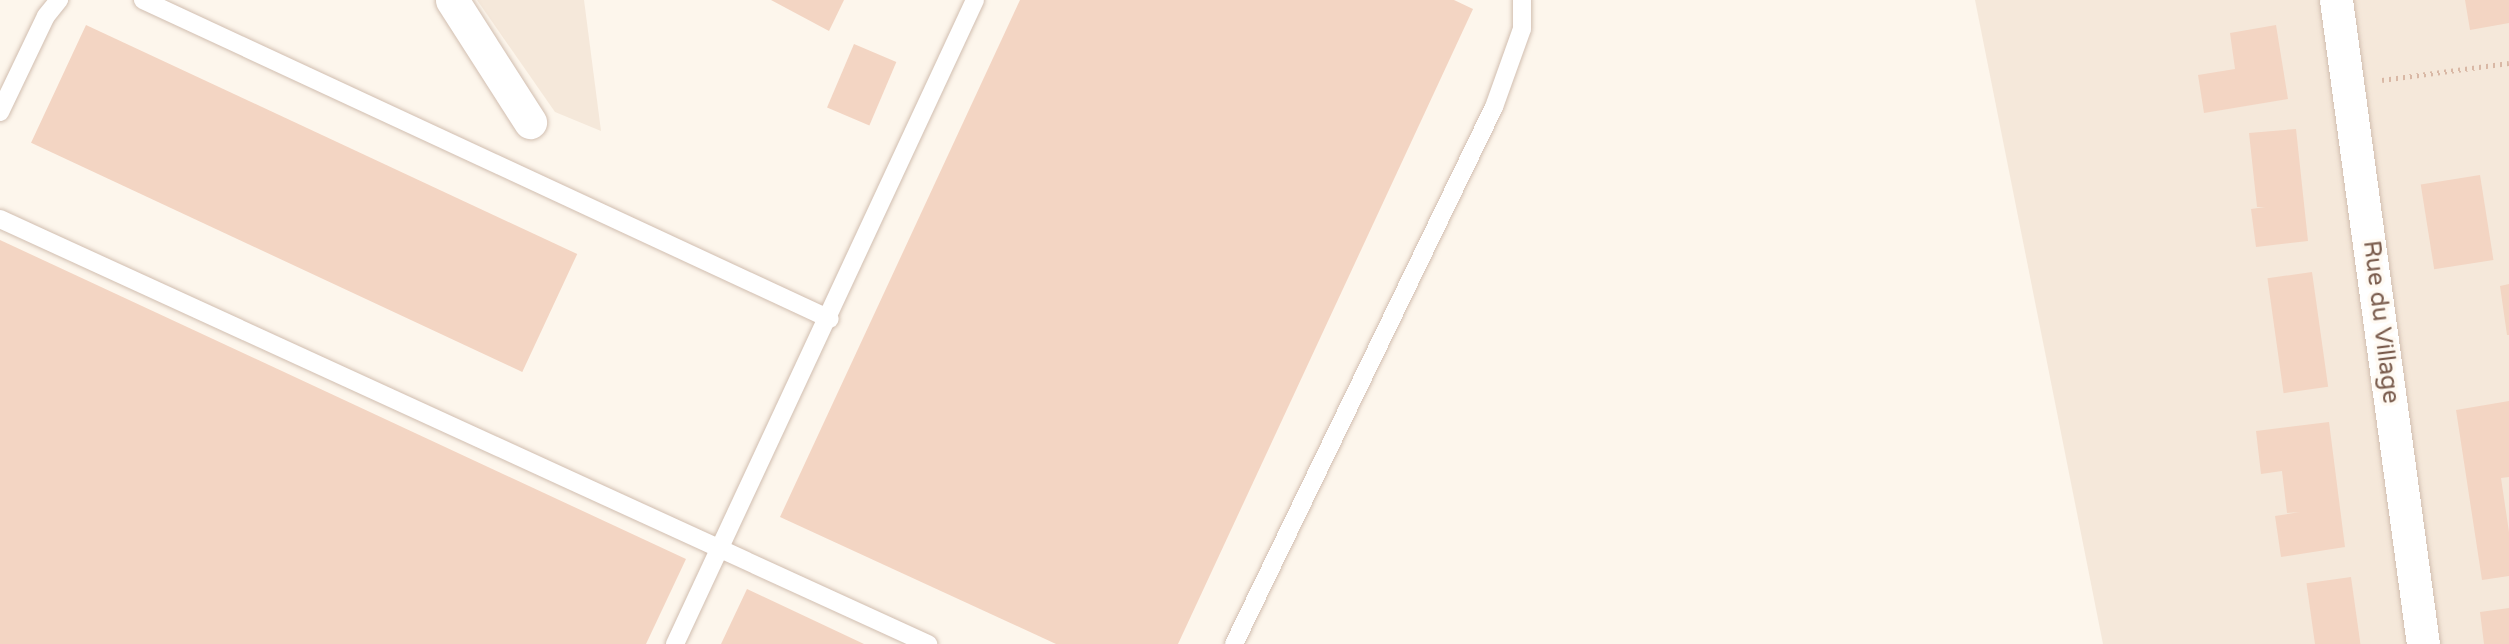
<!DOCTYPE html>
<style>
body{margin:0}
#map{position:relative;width:2509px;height:644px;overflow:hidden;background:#fdf6ec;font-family:"Varela Round",sans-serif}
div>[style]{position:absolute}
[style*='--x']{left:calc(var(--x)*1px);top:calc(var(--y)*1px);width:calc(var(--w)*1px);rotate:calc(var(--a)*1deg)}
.residential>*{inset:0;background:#f5e8da}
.building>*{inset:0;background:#f3d5c3;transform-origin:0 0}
.path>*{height:4.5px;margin-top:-2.25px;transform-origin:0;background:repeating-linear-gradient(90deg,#d9b8a5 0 2px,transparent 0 7px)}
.roads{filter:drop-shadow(0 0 2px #d1beb0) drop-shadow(0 0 2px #d1beb0)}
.lane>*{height:18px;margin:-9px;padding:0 9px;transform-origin:9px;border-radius:9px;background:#fff}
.street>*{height:33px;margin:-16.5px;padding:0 16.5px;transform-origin:16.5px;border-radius:16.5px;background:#fff}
span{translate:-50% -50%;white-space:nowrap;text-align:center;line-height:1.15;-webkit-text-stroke:7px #fffaf3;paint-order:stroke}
.street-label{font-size:24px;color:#7a5c4d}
</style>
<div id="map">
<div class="residential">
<i style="clip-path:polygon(477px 0,584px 0,601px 131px,555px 112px)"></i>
<i style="clip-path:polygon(1975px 0,2509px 0,2509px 644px,2103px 644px)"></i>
</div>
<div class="building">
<i style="clip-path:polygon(771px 0,844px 0,829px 31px)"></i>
<i style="clip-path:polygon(1020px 0,1454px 0,1473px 9px,1178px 644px,1056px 644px,780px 517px)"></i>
<i style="clip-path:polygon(2465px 0,2509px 0,2509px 23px,2470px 30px)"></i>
<i style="left:86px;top:25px;width:542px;height:130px;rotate:25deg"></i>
<i style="clip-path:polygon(2276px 25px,2288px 99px,2204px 113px,2198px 75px,2235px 69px,2230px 33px)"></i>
<i style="left:854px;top:44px;width:46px;height:69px;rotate:23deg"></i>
<i style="clip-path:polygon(2296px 129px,2308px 241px,2256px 247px,2251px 209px,2265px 207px,2257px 207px,2249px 133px)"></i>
<i style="left:2480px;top:175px;width:86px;height:60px;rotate:81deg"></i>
<i style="clip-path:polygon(0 240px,686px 559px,646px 644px,0 644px)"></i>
<i style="left:2312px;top:272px;width:116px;height:45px;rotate:82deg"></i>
<i style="clip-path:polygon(2509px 284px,2509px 335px,2507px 335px,2500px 286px)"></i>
<i style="clip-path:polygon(2509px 401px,2509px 477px,2501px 478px,2509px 532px,2509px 576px,2482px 580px,2456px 410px)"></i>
<i style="clip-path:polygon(2329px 422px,2345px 547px,2281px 557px,2275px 516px,2300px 512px,2287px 513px,2282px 471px,2261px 474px,2256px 431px)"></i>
<i style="left:2351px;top:577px;width:68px;height:45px;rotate:82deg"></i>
<i style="clip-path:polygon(747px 589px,864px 644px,721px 644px)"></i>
<i style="clip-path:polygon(2509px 608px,2509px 644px,2484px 644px,2480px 612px)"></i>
</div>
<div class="path">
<i style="--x:2382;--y:80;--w:128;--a:-7.6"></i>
</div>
<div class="roads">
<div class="lane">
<i style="--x:143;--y:0;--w:757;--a:24.91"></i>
<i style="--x:0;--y:112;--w:106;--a:-64.4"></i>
<i style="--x:46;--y:16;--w:21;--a:-51"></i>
<i style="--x:0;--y:219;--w:1021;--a:24.61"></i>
<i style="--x:675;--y:644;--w:710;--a:-65.02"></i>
<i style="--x:1234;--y:644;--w:597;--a:-64.17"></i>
<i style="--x:1494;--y:107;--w:83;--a:-70.3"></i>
<i style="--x:1522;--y:29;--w:29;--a:-90"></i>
</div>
<div class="street">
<i style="--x:452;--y:0;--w:145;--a:57.4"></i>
<i style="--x:2336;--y:0;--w:650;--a:82.31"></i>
</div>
</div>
<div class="street-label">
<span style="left:2381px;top:322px;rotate:83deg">Rue du Village</span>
</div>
</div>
